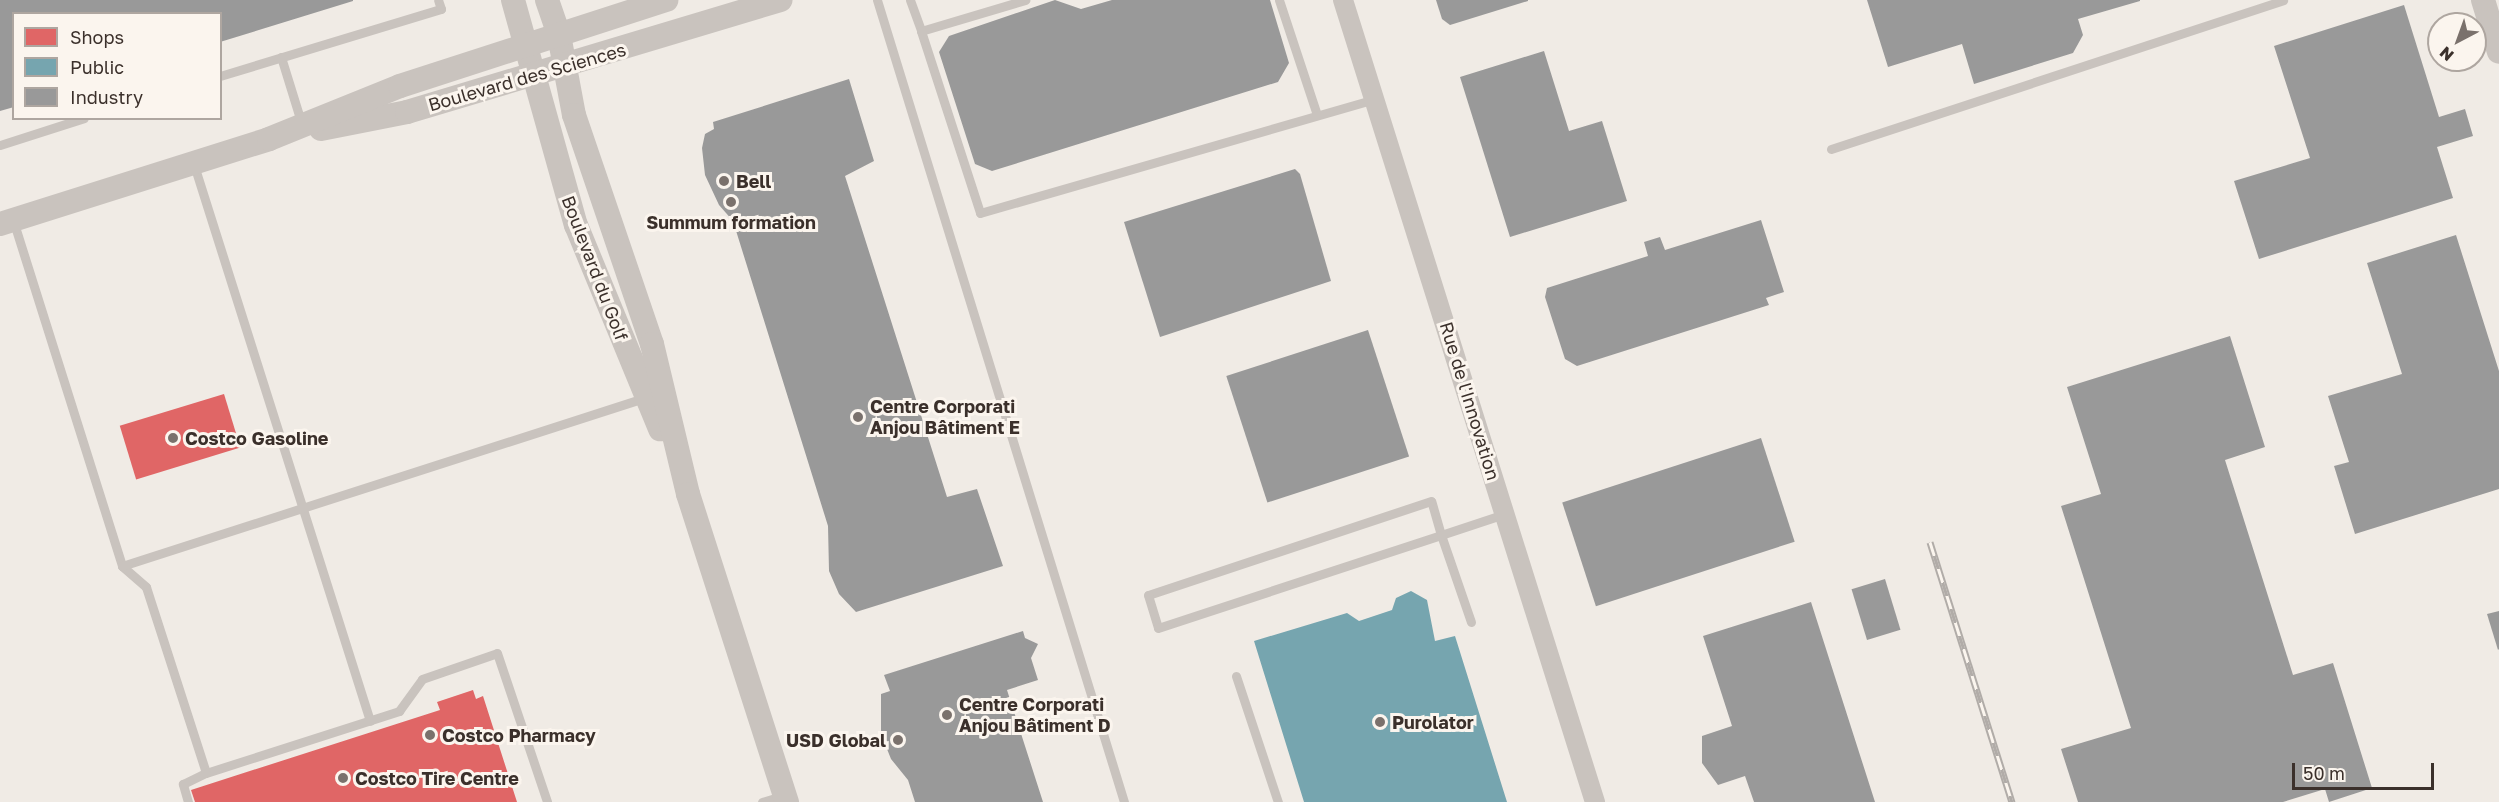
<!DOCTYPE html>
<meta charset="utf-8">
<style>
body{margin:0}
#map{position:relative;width:2499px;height:802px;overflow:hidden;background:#f0ebe5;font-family:"Golos Text",sans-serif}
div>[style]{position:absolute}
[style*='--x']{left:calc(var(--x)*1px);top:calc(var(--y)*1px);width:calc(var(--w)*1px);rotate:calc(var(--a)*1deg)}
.shops>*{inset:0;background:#e06666;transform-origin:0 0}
.public>*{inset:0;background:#76a5af}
.industry>*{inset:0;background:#999;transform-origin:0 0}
.service>*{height:9px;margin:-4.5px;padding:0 4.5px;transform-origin:4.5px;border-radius:4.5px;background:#c9c3be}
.minor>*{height:20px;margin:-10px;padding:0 10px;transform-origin:10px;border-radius:10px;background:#c9c3be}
.tertiary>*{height:24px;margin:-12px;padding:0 12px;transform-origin:12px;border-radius:12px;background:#c9c3be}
.rail>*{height:7px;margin-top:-3.5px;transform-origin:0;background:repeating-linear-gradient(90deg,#fbf5ee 0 14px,#b1aca8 0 28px);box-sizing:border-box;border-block:2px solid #b1aca8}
.dots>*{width:16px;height:16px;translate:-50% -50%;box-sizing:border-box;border:3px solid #fbf5ee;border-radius:50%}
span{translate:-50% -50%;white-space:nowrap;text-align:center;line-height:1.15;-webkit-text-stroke:6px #fbf5ee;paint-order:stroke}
.street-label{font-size:18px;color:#3b302b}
.poi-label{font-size:18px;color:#3b302b;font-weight:700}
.left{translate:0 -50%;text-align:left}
.right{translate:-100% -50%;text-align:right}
.legend{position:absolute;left:12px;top:12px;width:210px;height:108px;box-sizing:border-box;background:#fbf5ee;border:2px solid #aea6a0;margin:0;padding:8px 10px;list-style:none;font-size:18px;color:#3b302b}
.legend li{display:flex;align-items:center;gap:12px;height:30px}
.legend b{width:30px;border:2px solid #aea6a0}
.north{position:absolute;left:2427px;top:12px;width:60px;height:60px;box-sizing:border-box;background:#fbf5ee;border:2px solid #aea6a0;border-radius:50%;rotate:221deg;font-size:16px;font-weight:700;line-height:24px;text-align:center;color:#3b302b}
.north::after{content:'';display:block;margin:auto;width:21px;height:27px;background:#7a716c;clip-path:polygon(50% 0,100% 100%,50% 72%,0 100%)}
.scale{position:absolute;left:2292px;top:763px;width:142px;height:27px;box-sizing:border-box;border:3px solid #3b302b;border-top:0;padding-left:8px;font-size:18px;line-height:21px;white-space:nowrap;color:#3b302b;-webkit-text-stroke:4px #fbf5ee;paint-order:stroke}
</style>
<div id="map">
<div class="shops">
<i style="left:224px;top:394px;width:56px;height:109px;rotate:73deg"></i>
<i style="clip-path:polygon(473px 690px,476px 699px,483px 696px,517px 802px,195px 802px,191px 790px,440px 710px,437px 702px)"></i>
</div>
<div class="public">
<i style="clip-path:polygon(1411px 591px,1427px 600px,1435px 641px,1455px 636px,1507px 802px,1304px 802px,1254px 641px,1347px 613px,1359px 621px,1392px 610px,1396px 598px)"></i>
</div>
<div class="industry">
<i style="clip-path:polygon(0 0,353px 0,353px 1px,220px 42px,220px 14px,14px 14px,14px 107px,0 111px)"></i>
<i style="clip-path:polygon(1055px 0,1081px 9px,1112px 0,1270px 0,1289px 63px,1278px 82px,992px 171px,975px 164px,939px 52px,949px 36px)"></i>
<i style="clip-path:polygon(1436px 0,1528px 0,1528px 1px,1450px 25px,1442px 19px)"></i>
<i style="clip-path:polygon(1867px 0,2140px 0,2140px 1px,2078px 19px,2083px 35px,2073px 53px,1974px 84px,1962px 44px,1888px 67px)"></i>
<i style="clip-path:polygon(2404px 5px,2439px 117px,2465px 109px,2473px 136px,2437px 147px,2453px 198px,2259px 259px,2234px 181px,2310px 158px,2274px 46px)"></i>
<i style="clip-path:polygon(1544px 51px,1569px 131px,1602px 121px,1627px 201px,1510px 237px,1460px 77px)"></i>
<i style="clip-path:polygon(849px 79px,874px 161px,845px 176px,947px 497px,977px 489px,1003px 566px,856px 612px,839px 594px,829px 571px,828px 526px,733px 221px,719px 205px,705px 175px,702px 148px,705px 134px,714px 129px,713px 122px)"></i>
<i style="clip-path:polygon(1295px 169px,1300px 174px,1331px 281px,1160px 337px,1124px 222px)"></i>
<i style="clip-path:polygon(1761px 220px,1784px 292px,1766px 298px,1769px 305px,1577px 366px,1565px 359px,1545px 297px,1547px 288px,1648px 256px,1644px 242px,1660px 237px,1665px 250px)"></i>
<i style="clip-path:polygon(2456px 235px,2499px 371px,2499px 489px,2355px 534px,2334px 466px,2349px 462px,2328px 396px,2402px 374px,2367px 263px)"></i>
<i style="left:1368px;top:330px;width:133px;height:149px;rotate:72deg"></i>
<i style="clip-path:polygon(2230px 336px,2265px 447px,2225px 460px,2293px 675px,2333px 663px,2372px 788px,2329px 802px,2325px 789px,2283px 802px,2078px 802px,2061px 749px,2131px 728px,2061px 506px,2101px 494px,2067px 387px)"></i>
<i style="left:1761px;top:438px;width:109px;height:209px;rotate:72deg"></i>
<i style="left:1885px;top:579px;width:53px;height:35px;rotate:73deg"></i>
<i style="clip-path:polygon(1811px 602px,1875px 802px,1754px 802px,1745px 776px,1718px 785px,1702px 763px,1702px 736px,1732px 726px,1703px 636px)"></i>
<i style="clip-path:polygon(2499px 611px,2499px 649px,2498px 650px,2487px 614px)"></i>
<i style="clip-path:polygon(1023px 631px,1025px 638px,1038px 644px,1031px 658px,1038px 680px,1007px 690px,1043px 802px,915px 802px,908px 780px,891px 759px,881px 734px,881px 694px,890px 691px,884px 675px)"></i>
</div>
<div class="service">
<i style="--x:877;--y:0;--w:839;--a:72.88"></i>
<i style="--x:910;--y:0;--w:33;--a:70"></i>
<i style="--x:921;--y:31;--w:109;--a:-16.6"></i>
<i style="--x:1279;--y:0;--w:121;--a:71.7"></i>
<i style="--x:921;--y:31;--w:191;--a:72"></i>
<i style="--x:980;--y:213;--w:411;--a:-16.1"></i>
<i style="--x:281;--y:57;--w:71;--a:72.8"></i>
<i style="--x:220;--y:76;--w:231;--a:-16.9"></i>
<i style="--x:441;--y:9;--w:9;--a:-108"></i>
<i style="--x:0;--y:145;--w:88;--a:-17.8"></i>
<i style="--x:1831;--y:149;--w:476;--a:-18.2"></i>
<i style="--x:194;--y:165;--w:583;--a:72.43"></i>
<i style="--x:13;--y:220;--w:363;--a:72.5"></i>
<i style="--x:122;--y:566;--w:32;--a:41"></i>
<i style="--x:146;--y:587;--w:195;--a:72.1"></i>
<i style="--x:206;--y:773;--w:203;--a:-17.8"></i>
<i style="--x:399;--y:711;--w:39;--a:-54"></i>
<i style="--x:422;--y:679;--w:79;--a:-19.1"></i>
<i style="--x:497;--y:653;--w:157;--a:71.4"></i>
<i style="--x:122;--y:566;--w:552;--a:-17.84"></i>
<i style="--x:1471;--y:622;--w:92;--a:-109"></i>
<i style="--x:1441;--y:535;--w:35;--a:-106"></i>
<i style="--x:1431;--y:501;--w:298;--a:161.6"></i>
<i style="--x:1148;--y:595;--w:34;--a:73"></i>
<i style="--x:1158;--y:628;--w:298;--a:-18.2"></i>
<i style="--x:1441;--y:535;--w:66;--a:-18.4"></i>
<i style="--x:1236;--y:676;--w:133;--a:71.6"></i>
<i style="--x:188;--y:802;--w:19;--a:-106"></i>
<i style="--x:183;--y:784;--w:25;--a:-26"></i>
<i style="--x:762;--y:802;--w:24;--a:-17"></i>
</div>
<div class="minor">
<i style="--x:1343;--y:0;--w:841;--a:72.56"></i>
</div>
<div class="tertiary">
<i style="--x:513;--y:0;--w:234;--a:74.4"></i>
<i style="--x:576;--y:225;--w:221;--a:67.6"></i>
<i style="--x:547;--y:0;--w:37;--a:71"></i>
<i style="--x:559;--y:35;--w:81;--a:79.4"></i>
<i style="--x:574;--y:115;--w:242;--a:71.2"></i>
<i style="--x:652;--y:344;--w:154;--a:76.5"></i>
<i style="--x:688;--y:494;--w:324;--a:72.2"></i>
<i style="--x:2483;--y:0;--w:54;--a:72.9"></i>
<i style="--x:321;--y:129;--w:88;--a:-11.2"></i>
<i style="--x:407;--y:112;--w:390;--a:-16.7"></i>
<i style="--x:0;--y:224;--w:282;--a:-17.5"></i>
<i style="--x:269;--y:139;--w:141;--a:-22"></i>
<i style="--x:400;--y:86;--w:280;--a:-17.9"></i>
</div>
<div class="rail">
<i style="--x:1930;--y:542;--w:273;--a:72.5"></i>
</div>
<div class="dots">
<i style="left:724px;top:181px;background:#7a716c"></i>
<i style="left:731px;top:202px;background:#7a716c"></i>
<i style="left:858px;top:417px;background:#7a716c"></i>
<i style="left:173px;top:438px;background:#7a716c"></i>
<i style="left:947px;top:715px;background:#7a716c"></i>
<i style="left:1380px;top:722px;background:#7a716c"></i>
<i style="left:430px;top:735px;background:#7a716c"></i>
<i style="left:898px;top:740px;background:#7a716c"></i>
<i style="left:343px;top:778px;background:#7a716c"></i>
</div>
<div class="street-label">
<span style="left:527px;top:77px;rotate:-16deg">Boulevard des Sciences</span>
<span style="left:595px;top:268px;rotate:69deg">Boulevard du Golf</span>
<span style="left:1470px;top:401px;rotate:73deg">Rue de l'Innovation</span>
</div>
<div class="poi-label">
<span class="left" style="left:736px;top:181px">Bell</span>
<span style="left:731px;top:222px">Summum formation</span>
<span class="left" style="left:870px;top:417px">Centre Corporati<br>Anjou Bâtiment E</span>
<span class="left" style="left:185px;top:438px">Costco Gasoline</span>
<span class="left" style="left:959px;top:715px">Centre Corporati<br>Anjou Bâtiment D</span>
<span class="left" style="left:1392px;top:722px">Purolator</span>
<span class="left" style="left:442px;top:735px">Costco Pharmacy</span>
<span class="right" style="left:886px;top:740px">USD Global</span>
<span class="left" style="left:355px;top:778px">Costco Tire Centre</span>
</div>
<ul class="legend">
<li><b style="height:16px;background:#e06666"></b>Shops</li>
<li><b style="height:16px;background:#76a5af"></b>Public</li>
<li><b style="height:16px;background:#999"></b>Industry</li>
</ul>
<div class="north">N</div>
<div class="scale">50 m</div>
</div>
